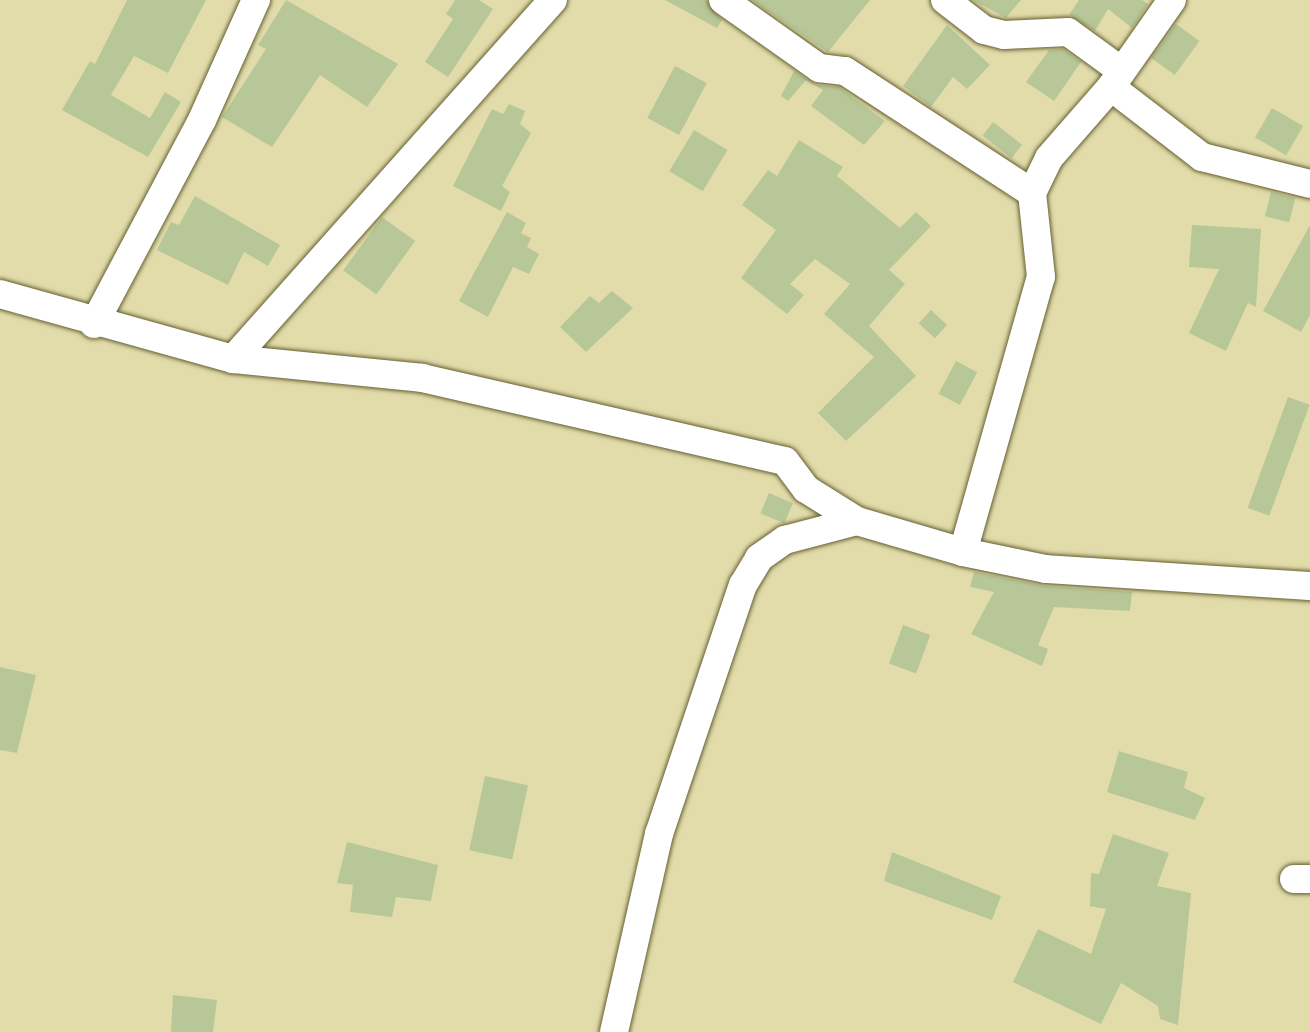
<!DOCTYPE html>
<style>
body{margin:0}
#map{position:relative;width:1310px;height:1032px;overflow:hidden;background:#e2dcab;font-family:"Roboto Condensed",sans-serif}
div>[style]{position:absolute}
[style*='--x']{left:calc(var(--x)*1px);top:calc(var(--y)*1px);width:calc(var(--w)*1px);rotate:calc(var(--a)*1deg)}
.building>*{inset:0;background:#b8c798;transform-origin:0 0}
.roads{filter:drop-shadow(0 0 2px #656032) drop-shadow(0 0 2px #656032)}
.minor>*{height:28px;margin:-14px;padding:0 14px;transform-origin:14px;border-radius:14px;background:#fff}
span{translate:-50% -50%;white-space:nowrap;text-align:center;line-height:1.15;-webkit-text-stroke:6px #fffce3;paint-order:stroke}
</style>
<div id="map">
<div class="building">
<i style="clip-path:polygon(127px 0,206px 0,168px 73px,134px 56px,111px 95px,150px 118px,165px 92px,181px 102px,148px 157px,62px 110px,90px 61px,95px 64px)"></i>
<i style="clip-path:polygon(286px 0,398px 64px,367px 107px,320px 75px,272px 147px,222px 117px,266px 49px,258px 45px)"></i>
<i style="clip-path:polygon(455px 0,479px 0,493px 9px,448px 77px,425px 62px,453px 19px,446px 14px)"></i>
<i style="clip-path:polygon(665px 0,706px 0,722px 20px,717px 28px)"></i>
<i style="clip-path:polygon(752px 0,870px 0,828px 52px)"></i>
<i style="clip-path:polygon(973px 0,1021px 0,1006px 18px)"></i>
<i style="clip-path:polygon(1079px 0,1142px 0,1148px 4px,1132px 28px,1108px 9px,1095px 31px,1069px 15px)"></i>
<i style="left:1176px;top:24px;width:29px;height:42px;rotate:36deg"></i>
<i style="clip-path:polygon(947px 25px,990px 65px,967px 89px,953px 77px,931px 107px,903px 86px)"></i>
<i style="clip-path:polygon(1063px 49px,1081px 62px,1054px 101px,1026px 82px,1049px 50px)"></i>
<i style="left:675px;top:66px;width:36px;height:59px;rotate:28deg"></i>
<i style="clip-path:polygon(794px 71px,816px 85px,839px 87px,885px 121px,864px 145px,811px 106px,823px 90px,806px 80px,788px 101px,781px 96px)"></i>
<i style="clip-path:polygon(509px 104px,525px 111px,520px 124px,531px 133px,502px 186px,510px 192px,501px 211px,453px 186px,492px 109px,503px 114px)"></i>
<i style="left:1272px;top:108px;width:36px;height:34px;rotate:30deg"></i>
<i style="left:993px;top:122px;width:37px;height:17px;rotate:38deg"></i>
<i style="left:694px;top:130px;width:39px;height:48px;rotate:31deg"></i>
<i style="clip-path:polygon(799px 140px,843px 167px,837px 176px,900px 228px,916px 212px,931px 226px,889px 270px,905px 284px,869px 326px,916px 376px,846px 441px,818px 413px,874px 357px,824px 314px,850px 284px,815px 259px,790px 284px,804px 295px,787px 314px,741px 278px,776px 230px,742px 205px,768px 170px,777px 176px)"></i>
<i style="left:1271px;top:192px;width:25px;height:25px;rotate:14deg"></i>
<i style="clip-path:polygon(195px 196px,280px 245px,268px 266px,244px 252px,228px 285px,157px 250px,171px 222px,179px 225px)"></i>
<i style="clip-path:polygon(507px 212px,526px 223px,521px 233px,531px 238px,527px 247px,539px 254px,529px 274px,513px 267px,488px 317px,459px 301px)"></i>
<i style="left:382px;top:217px;width:41px;height:66px;rotate:36deg"></i>
<i style="clip-path:polygon(1192px 225px,1261px 229px,1256px 307px,1248px 303px,1226px 351px,1189px 333px,1219px 269px,1189px 267px)"></i>
<i style="clip-path:polygon(1310px 225px,1310px 315px,1301px 332px,1263px 311px)"></i>
<i style="clip-path:polygon(612px 291px,633px 308px,586px 352px,560px 327px,590px 296px,599px 303px)"></i>
<i style="left:931px;top:310px;width:22px;height:18px;rotate:43deg"></i>
<i style="left:956px;top:361px;width:24px;height:37px;rotate:28deg"></i>
<i style="left:1288px;top:397px;width:23px;height:118px;rotate:20deg"></i>
<i style="left:769px;top:493px;width:26px;height:22px;rotate:23deg"></i>
<i style="clip-path:polygon(974px 572px,1045px 586px,1132px 592px,1130px 611px,1054px 607px,1038px 645px,1048px 649px,1042px 666px,971px 634px,994px 592px,970px 587px)"></i>
<i style="left:903px;top:625px;width:29px;height:41px;rotate:20deg"></i>
<i style="clip-path:polygon(0 667px,36px 675px,17px 753px,0 750px)"></i>
<i style="clip-path:polygon(1119px 751px,1188px 772px,1184px 788px,1205px 798px,1195px 820px,1107px 792px)"></i>
<i style="left:485px;top:776px;width:44px;height:76px;rotate:12deg"></i>
<i style="clip-path:polygon(1113px 834px,1169px 853px,1157px 886px,1191px 893px,1178px 1025px,1160px 1019px,1158px 1006px,1121px 983px,1101px 1024px,1013px 982px,1038px 929px,1091px 954px,1106px 909px,1090px 906px,1091px 873px,1099px 874px)"></i>
<i style="clip-path:polygon(347px 842px,438px 865px,431px 901px,396px 897px,392px 917px,350px 912px,353px 885px,337px 883px)"></i>
<i style="clip-path:polygon(892px 852px,1001px 896px,992px 920px,884px 881px)"></i>
<i style="clip-path:polygon(173px 995px,217px 1000px,213px 1032px,171px 1032px)"></i>
</div>
<div class="roads">
<div class="minor">
<i style="--x:723;--y:0;--w:118;--a:35.3"></i>
<i style="--x:819;--y:68;--w:26;--a:7"></i>
<i style="--x:845;--y:71;--w:223;--a:33.1"></i>
<i style="--x:945;--y:0;--w:49;--a:37.6"></i>
<i style="--x:984;--y:30;--w:21;--a:14"></i>
<i style="--x:1004;--y:35;--w:64;--a:-2.7"></i>
<i style="--x:1068;--y:32;--w:63;--a:36"></i>
<i style="--x:1111;--y:87;--w:115;--a:37.6"></i>
<i style="--x:1202;--y:157;--w:111;--a:14"></i>
<i style="--x:0;--y:294;--w:242;--a:15.6"></i>
<i style="--x:233;--y:359;--w:190;--a:5.7"></i>
<i style="--x:422;--y:378;--w:372;--a:12.9"></i>
<i style="--x:785;--y:461;--w:35;--a:53"></i>
<i style="--x:806;--y:489;--w:60;--a:32.1"></i>
<i style="--x:857;--y:521;--w:110;--a:16.3"></i>
<i style="--x:963;--y:552;--w:85;--a:11.6"></i>
<i style="--x:1046;--y:569;--w:265;--a:3.7"></i>
<i style="--x:94;--y:324;--w:231;--a:-62.1"></i>
<i style="--x:202;--y:120;--w:132;--a:-65.8"></i>
<i style="--x:233;--y:359;--w:481;--a:-48.3"></i>
<i style="--x:963;--y:552;--w:286;--a:-74.2"></i>
<i style="--x:1041;--y:277;--w:84;--a:-96.1"></i>
<i style="--x:1032;--y:193;--w:39;--a:-64"></i>
<i style="--x:1049;--y:158;--w:94;--a:-48.9"></i>
<i style="--x:1111;--y:87;--w:106;--a:-55"></i>
<i style="--x:1294;--y:879;--w:16;--a:0"></i>
<i style="--x:614;--y:1032;--w:203;--a:-77.2"></i>
<i style="--x:659;--y:834;--w:263;--a:-71.4"></i>
<i style="--x:743;--y:585;--w:31;--a:-59"></i>
<i style="--x:759;--y:558;--w:32;--a:-35"></i>
<i style="--x:785;--y:540;--w:74;--a:-14.8"></i>
</div>
</div>
</div>
